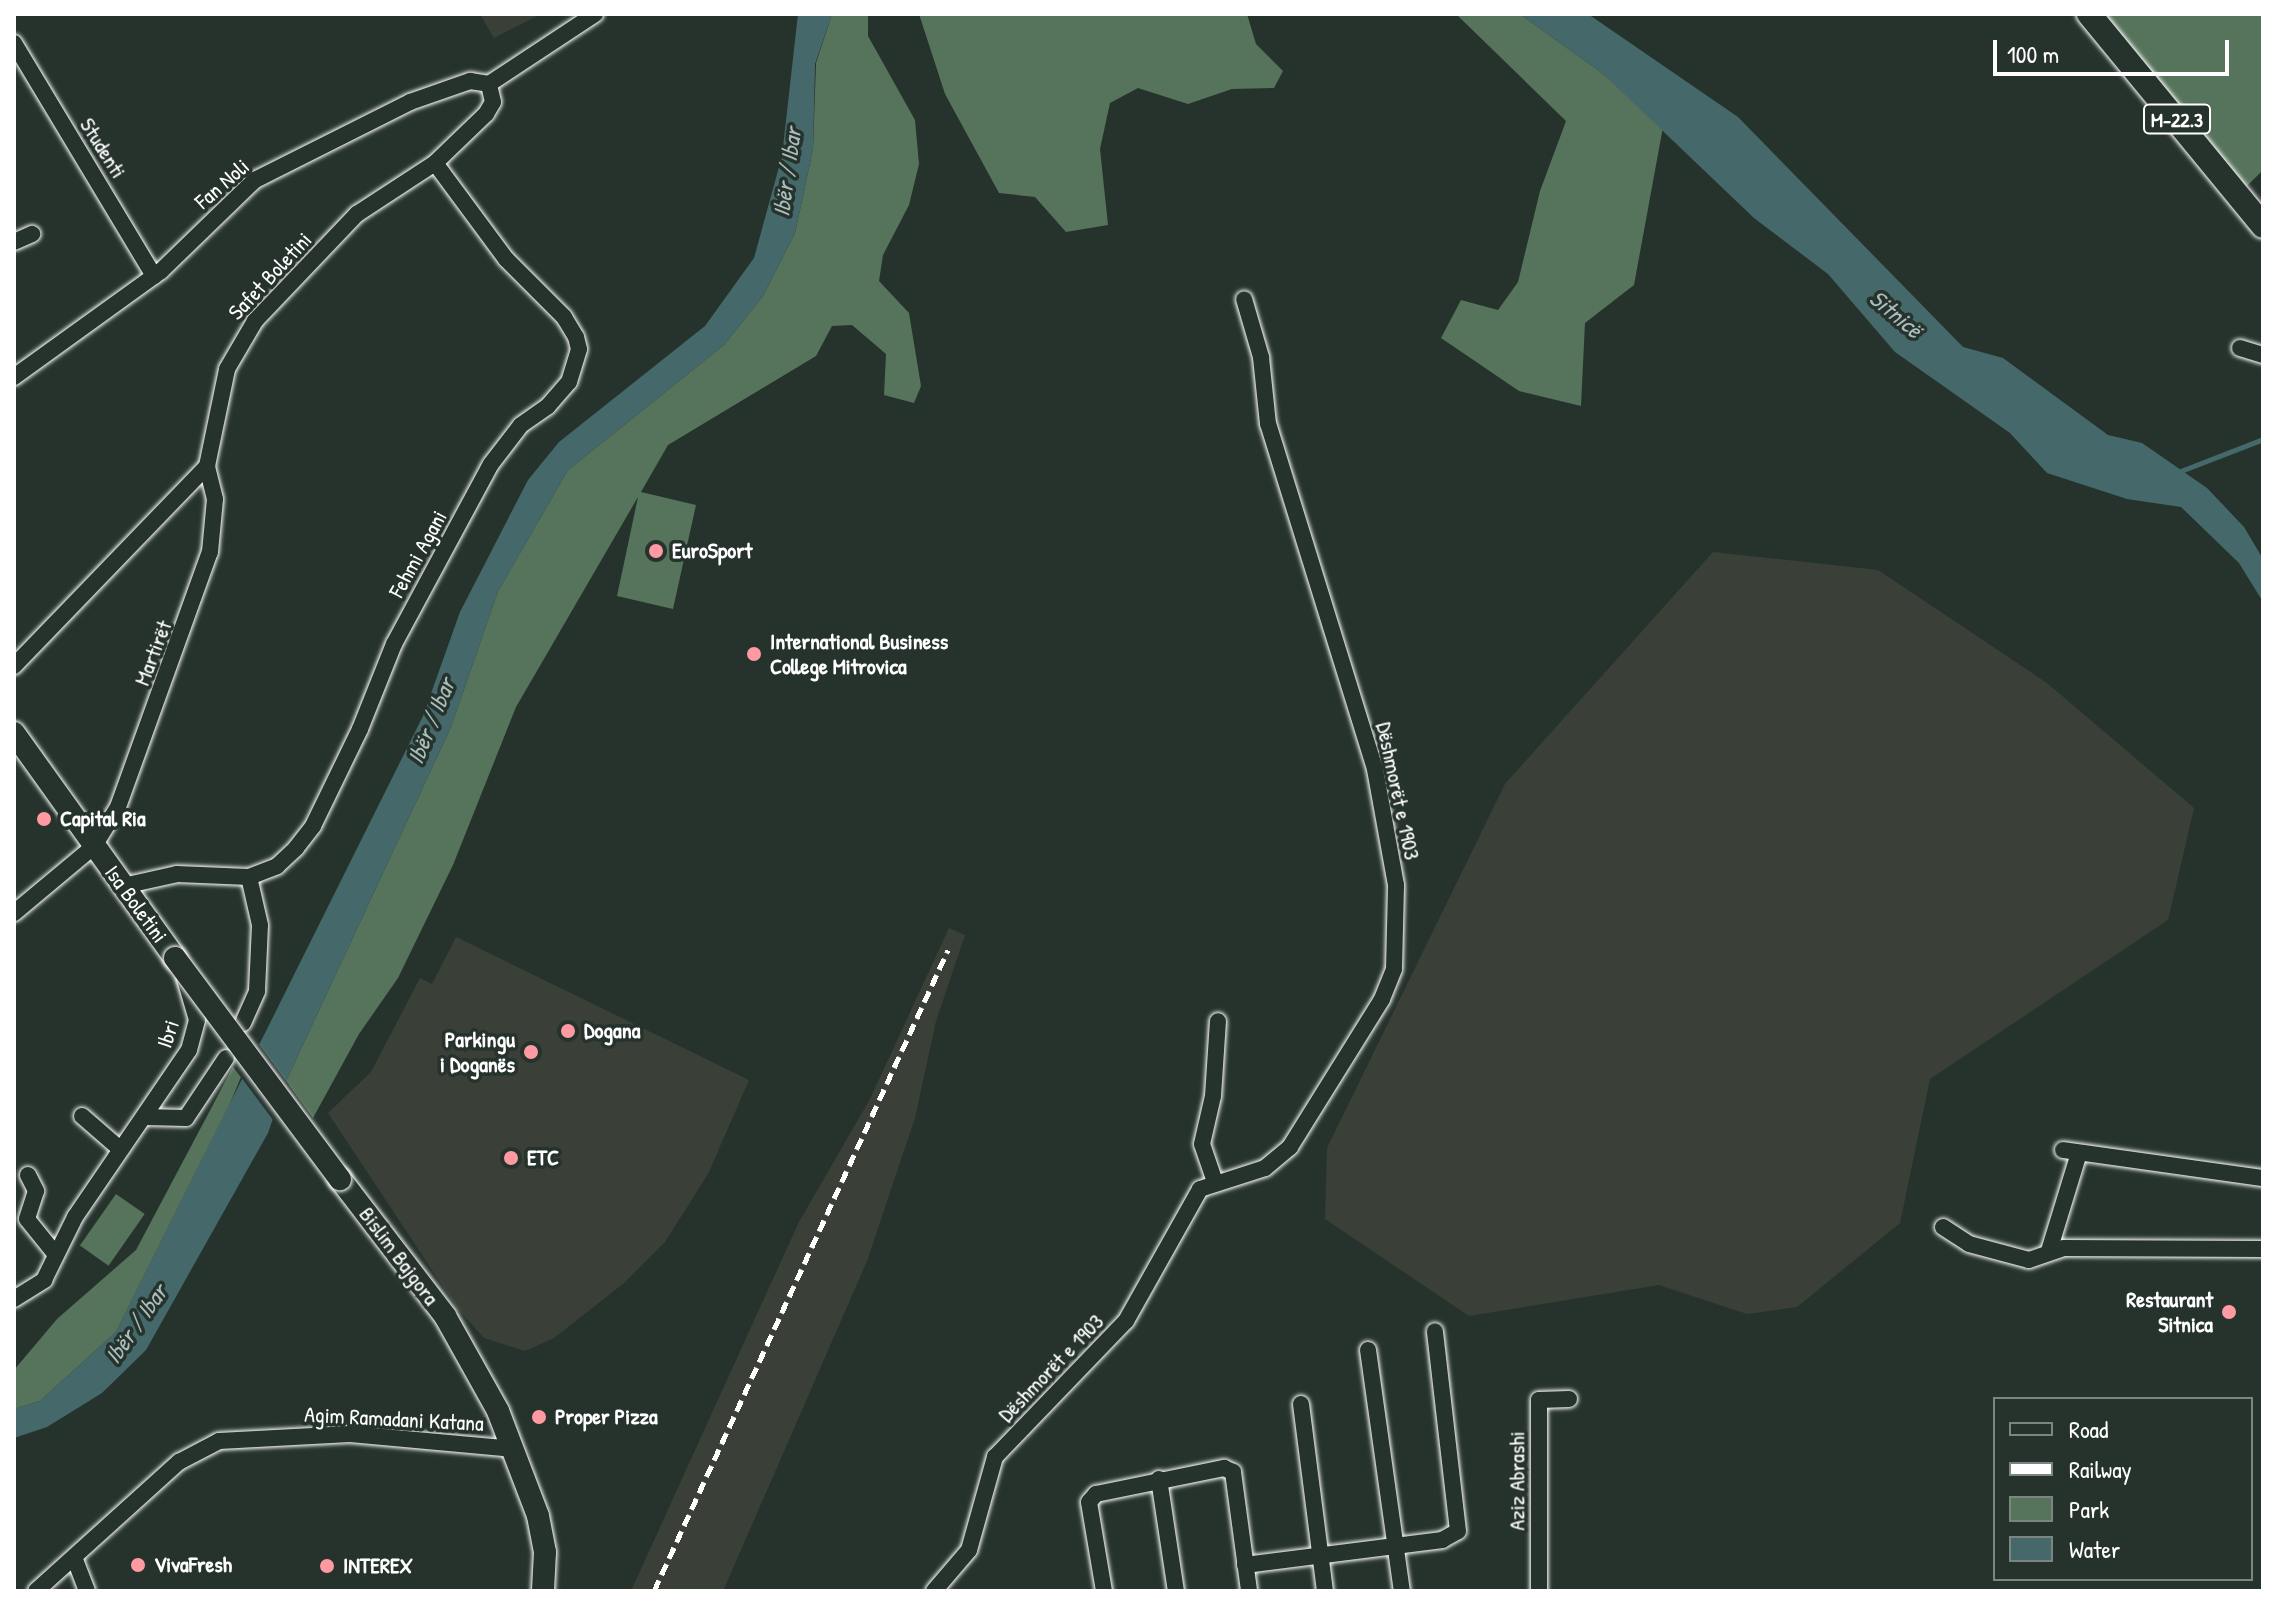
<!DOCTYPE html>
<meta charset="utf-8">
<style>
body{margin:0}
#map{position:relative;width:2277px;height:1605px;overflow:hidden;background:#26332d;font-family:"Patrick Hand",sans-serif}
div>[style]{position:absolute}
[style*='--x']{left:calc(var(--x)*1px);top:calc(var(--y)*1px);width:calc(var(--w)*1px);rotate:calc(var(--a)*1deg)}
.built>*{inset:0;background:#3a4038}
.green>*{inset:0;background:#56735b;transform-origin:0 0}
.water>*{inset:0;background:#45696a}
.pier>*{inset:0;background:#26332d}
.stream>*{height:5px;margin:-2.5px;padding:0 2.5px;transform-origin:2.5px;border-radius:2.5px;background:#45696a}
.roads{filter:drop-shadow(0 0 2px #fff) drop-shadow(0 0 2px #fff)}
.street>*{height:16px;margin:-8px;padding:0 8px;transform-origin:8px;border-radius:8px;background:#26332d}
.secondary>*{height:22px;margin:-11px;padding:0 11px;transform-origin:11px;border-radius:11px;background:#26332d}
.primary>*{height:24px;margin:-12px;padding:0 12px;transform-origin:12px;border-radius:12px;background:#26332d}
.rail>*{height:5px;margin-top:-2.5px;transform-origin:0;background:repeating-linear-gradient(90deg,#fff 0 12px,transparent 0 18px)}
.bridges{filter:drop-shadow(0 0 2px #fff) drop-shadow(0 0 2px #fff)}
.secondary-bridge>*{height:22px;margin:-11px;padding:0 11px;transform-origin:11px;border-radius:11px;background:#26332d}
.dots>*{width:22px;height:22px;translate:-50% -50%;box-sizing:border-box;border:4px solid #26332d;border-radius:50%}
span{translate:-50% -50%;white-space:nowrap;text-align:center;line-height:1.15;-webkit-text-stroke:7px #26332d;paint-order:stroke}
.shield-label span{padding:2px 6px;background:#26332d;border:2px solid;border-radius:6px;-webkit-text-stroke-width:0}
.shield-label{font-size:20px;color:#fff;font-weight:700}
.street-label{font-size:22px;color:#fff}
.poi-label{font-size:22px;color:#fff;font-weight:700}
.left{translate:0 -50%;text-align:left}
.right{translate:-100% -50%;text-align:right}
.water-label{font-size:24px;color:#abbcbc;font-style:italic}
.frame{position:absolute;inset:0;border:16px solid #fff;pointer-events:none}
.legend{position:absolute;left:1993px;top:1397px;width:260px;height:184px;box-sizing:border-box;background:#26332d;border:2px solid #7d8581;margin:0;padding:10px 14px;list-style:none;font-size:24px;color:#fff}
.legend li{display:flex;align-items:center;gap:16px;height:40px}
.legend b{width:40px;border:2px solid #7d8581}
.scale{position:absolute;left:1993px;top:40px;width:236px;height:36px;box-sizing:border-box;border:4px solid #fff;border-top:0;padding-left:10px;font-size:24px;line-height:28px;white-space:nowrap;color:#fff;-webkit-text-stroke:6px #26332d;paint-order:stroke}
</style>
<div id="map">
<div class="built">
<i style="clip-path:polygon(480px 14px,541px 14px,494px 38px)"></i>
<i style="clip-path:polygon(1713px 552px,1878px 570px,2047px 683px,2194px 808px,2168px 920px,1930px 1079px,1900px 1223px,1797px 1307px,1747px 1314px,1659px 1285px,1469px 1316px,1325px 1219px,1327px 1148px,1505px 784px)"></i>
<i style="clip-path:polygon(949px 928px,965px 935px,936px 1021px,915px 1118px,867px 1261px,723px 1591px,631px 1591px,799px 1222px,870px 1099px)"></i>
<i style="clip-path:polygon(456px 937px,749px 1080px,708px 1174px,665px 1242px,624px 1283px,554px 1338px,525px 1351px,484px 1338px,458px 1309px,328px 1113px,371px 1072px,420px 978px,432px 984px)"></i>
</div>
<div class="green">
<i style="clip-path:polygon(832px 14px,868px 14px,868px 36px,915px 120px,919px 164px,909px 205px,883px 255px,879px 281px,909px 313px,921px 386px,914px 403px,884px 395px,886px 354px,852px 325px,832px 326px,816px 356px,668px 445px,641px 492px,696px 505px,673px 609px,617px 596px,638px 497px,516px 707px,453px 865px,398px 978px,359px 1034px,313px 1118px,286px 1081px,451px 727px,498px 591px,568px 470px,724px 345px,763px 296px,795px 233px,813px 149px,816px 63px)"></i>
<i style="clip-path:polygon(919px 14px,1247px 14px,1256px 44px,1283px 71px,1274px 88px,1232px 89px,1188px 104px,1138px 88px,1110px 103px,1100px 149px,1108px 225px,1066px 232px,1035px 197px,999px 193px,945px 94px)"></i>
<i style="clip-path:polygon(1456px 14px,1520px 14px,1602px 73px,1663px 127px,1634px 285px,1585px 323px,1581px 406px,1519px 391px,1441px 338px,1461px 300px,1498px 310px,1518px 282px,1540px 191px,1566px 121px)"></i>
<i style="clip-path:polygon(2104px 14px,2263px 14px,2263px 170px,2244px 189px)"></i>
<i style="clip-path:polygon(233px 1067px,241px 1077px,229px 1106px,116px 1332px,40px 1401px,14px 1409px,14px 1370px,57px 1319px,136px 1250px)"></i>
<i style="left:116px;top:1194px;width:35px;height:63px;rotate:35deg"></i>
</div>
<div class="water">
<i style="clip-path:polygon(798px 14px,832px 14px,815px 64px,813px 149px,795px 233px,763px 296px,724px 345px,568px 470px,498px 591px,451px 727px,286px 1081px,268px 1133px,146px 1350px,102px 1393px,47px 1427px,14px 1438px,14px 1409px,40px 1401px,116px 1332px,423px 716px,460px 612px,528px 480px,559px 442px,705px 326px,754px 258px,782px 156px)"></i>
<i style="clip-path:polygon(1520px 14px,1588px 14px,1738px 117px,1963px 347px,2003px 358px,2108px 435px,2142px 443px,2207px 488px,2244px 527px,2263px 559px,2263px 602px,2239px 563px,2181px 507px,2127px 499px,2047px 473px,2010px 433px,1895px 352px,1828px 274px,1754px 218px,1602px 73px)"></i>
</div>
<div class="pier">
<i style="clip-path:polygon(255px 1039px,289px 1085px,276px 1124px,238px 1073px)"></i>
</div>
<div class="stream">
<i style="--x:2178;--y:472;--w:91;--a:-21.2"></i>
</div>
<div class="roads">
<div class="street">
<i style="--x:14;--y:43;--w:272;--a:59"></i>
<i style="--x:489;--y:84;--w:127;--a:-33.4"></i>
<i style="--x:14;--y:242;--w:20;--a:-24"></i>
<i style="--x:2240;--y:348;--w:24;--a:17"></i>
<i style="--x:14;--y:377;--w:181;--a:-35.8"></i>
<i style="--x:161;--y:271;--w:131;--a:-44.1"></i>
<i style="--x:255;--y:180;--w:174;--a:-26.7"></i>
<i style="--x:410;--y:102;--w:64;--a:-19.3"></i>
<i style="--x:470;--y:81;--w:19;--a:9"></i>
<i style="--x:14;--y:666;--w:278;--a:-46"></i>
<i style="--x:207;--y:466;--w:99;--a:-78.3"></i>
<i style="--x:227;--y:369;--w:56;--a:-59.7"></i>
<i style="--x:255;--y:321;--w:148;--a:-46.4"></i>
<i style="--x:357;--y:214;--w:93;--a:-33.2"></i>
<i style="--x:435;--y:163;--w:71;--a:-43.9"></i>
<i style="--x:486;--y:114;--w:14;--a:-60"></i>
<i style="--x:493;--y:102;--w:18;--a:-103"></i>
<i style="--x:123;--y:886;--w:55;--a:-12.5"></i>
<i style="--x:177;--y:874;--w:72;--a:2.4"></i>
<i style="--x:249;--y:877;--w:30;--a:-21"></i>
<i style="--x:277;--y:866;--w:26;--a:-43"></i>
<i style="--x:296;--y:848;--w:28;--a:-52"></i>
<i style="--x:313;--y:826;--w:108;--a:-64.1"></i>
<i style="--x:360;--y:729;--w:92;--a:-68.2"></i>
<i style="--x:394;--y:644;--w:204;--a:-61.7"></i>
<i style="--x:491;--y:464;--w:49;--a:-52.4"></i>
<i style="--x:521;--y:425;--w:33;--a:-35"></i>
<i style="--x:548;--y:406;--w:32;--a:-49"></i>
<i style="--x:569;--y:382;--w:34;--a:-73"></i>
<i style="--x:579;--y:349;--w:12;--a:-104"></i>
<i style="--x:576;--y:337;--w:23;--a:-121"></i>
<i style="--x:564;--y:317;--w:82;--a:-135"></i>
<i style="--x:506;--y:259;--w:119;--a:-126.5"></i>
<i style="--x:14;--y:913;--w:104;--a:-39.9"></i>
<i style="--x:94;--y:846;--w:46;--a:-58.4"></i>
<i style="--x:118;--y:807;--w:271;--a:-70.2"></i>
<i style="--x:210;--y:552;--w:53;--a:-84.6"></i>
<i style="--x:215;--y:499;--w:34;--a:-104"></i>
<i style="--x:243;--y:1023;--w:35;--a:-66"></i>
<i style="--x:257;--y:991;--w:66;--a:-87.4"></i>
<i style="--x:260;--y:925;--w:49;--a:-102.9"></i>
<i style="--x:82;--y:1116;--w:50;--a:41"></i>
<i style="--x:145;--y:1117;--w:41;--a:1.4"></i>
<i style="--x:186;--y:1118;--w:72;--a:-56.3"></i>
<i style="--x:2063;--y:1150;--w:202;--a:8"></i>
<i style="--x:28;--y:1175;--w:18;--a:63"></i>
<i style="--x:36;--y:1191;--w:29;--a:108"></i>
<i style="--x:27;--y:1219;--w:46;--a:51.1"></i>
<i style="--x:1215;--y:1182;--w:40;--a:-108.9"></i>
<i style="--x:1202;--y:1144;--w:49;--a:-77.1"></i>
<i style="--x:1213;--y:1096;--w:75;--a:-86.2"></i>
<i style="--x:1943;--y:1227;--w:31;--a:33"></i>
<i style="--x:1969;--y:1244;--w:62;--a:14.9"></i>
<i style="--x:2029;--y:1260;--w:37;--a:-19"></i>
<i style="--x:2064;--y:1248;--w:199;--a:0.3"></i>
<i style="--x:2049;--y:1251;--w:102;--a:-73"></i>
<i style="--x:14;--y:1299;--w:36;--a:-32"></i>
<i style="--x:44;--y:1280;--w:70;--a:-63.8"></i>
<i style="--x:75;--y:1217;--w:202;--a:-55.7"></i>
<i style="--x:189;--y:1050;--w:31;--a:-75"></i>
<i style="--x:197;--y:1020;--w:43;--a:-106.3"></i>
<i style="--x:1368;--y:1350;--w:243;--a:82"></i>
<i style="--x:1301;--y:1404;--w:189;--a:82.7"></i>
<i style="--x:1159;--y:1479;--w:113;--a:81.4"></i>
<i style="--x:74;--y:1557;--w:36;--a:69"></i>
<i style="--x:1245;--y:1565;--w:199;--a:-7.2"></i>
<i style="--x:1442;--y:1540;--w:18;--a:-29"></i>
<i style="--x:1458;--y:1531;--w:201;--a:-96.6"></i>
<i style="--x:36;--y:1591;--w:193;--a:-42.1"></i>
<i style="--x:179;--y:1462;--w:45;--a:-27.7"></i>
<i style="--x:219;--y:1441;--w:131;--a:-3.1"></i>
<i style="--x:350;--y:1434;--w:165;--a:5.2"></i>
<i style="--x:934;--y:1591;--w:54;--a:-49.5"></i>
<i style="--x:969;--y:1550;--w:97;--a:-74.4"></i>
<i style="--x:995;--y:1457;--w:189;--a:-46.1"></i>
<i style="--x:1126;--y:1321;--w:151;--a:-60.7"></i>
<i style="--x:1200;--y:1189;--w:68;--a:-17.9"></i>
<i style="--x:1265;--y:1168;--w:33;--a:-40"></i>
<i style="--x:1290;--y:1147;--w:174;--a:-58.1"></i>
<i style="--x:1382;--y:999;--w:32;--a:-68"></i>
<i style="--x:1394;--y:969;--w:84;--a:-88.6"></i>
<i style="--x:1396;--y:885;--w:118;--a:-100.3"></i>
<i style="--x:1375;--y:769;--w:361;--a:-107.2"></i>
<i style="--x:1268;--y:424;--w:67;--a:-96"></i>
<i style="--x:1261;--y:357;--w:60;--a:-106.3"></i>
<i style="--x:1104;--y:1591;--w:90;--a:-99.6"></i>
<i style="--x:1089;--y:1502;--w:11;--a:-49"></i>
<i style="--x:1096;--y:1494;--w:131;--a:-11.5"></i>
<i style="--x:1224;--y:1468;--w:10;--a:24"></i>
<i style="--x:1233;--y:1472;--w:120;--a:82.3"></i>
<i style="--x:1539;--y:1591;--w:191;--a:-90"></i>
<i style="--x:1539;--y:1400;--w:30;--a:-2"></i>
</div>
<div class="secondary">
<i style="--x:14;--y:733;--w:277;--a:54.4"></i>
<i style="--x:340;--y:1179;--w:173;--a:52.5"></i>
<i style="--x:445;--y:1316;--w:109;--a:60.8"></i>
<i style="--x:498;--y:1411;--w:112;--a:69.1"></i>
<i style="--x:538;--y:1516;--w:37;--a:79"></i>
<i style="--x:545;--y:1552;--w:39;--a:93"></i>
</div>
<div class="primary">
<i style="--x:2089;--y:14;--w:274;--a:50.6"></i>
</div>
</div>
<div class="rail">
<i style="--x:654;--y:1591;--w:705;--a:-65.36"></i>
</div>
<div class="bridges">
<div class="secondary-bridge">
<i style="--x:175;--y:958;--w:276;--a:53.3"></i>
</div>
</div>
<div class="dots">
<i style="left:656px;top:551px;background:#ff9aa2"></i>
<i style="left:754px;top:654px;background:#ff9aa2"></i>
<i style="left:44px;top:819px;background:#ff9aa2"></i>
<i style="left:568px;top:1031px;background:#ff9aa2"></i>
<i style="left:531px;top:1052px;background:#ff9aa2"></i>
<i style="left:511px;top:1158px;background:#ff9aa2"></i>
<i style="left:2229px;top:1312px;background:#ff9aa2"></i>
<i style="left:539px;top:1417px;background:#ff9aa2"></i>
<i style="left:138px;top:1565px;background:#ff9aa2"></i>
<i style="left:327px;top:1566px;background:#ff9aa2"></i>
</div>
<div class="shield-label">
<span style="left:2177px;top:119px">M-22.3</span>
</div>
<div class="street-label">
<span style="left:103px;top:148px;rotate:58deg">Studenti</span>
<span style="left:222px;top:184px;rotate:-41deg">Fan Noli</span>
<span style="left:270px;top:276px;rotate:-47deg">Safet Boletini</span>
<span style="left:418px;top:554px;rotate:-61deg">Fehmi Agani</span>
<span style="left:153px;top:653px;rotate:-69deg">Martirët</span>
<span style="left:1398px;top:791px;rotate:78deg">Dëshmorët e 1903</span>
<span style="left:136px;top:904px;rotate:54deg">Isa Boletini</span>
<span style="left:168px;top:1034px;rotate:-71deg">Ibri</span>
<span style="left:399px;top:1256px;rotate:53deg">Bislim Bajgora</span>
<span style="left:1051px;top:1368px;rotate:-46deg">Dëshmorët e 1903</span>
<span style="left:394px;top:1419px;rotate:3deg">Agim Ramadani Katana</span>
<span style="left:1517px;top:1481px;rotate:-90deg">Aziz Abrashi</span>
</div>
<div class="poi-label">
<span class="left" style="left:672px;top:551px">EuroSport</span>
<span class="left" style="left:770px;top:654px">International Business<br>College Mitrovica</span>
<span class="left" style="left:60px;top:819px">Capital Ria</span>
<span class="left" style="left:584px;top:1031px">Dogana</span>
<span class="right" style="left:515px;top:1052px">Parkingu<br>i Doganës</span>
<span class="left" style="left:527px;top:1158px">ETC</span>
<span class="right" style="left:2213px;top:1312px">Restaurant<br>Sitnica</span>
<span class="left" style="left:555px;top:1417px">Proper Pizza</span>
<span class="left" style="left:154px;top:1565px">VivaFresh</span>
<span class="left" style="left:343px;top:1566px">INTEREX</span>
</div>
<div class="water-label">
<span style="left:787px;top:172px;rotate:-82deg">Ibër / Ibar</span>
<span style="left:1896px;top:314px;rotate:40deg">Sitnicë</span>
<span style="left:431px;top:721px;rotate:-68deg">Ibër / Ibar</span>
<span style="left:136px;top:1324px;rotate:-55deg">Ibër / Ibar</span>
</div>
<div class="frame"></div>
<ul class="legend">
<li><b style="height:10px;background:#26332d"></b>Road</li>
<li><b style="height:10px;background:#fff"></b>Railway</li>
<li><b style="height:22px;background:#56735b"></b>Park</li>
<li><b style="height:22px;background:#45696a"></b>Water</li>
</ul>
<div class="scale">100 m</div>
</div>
